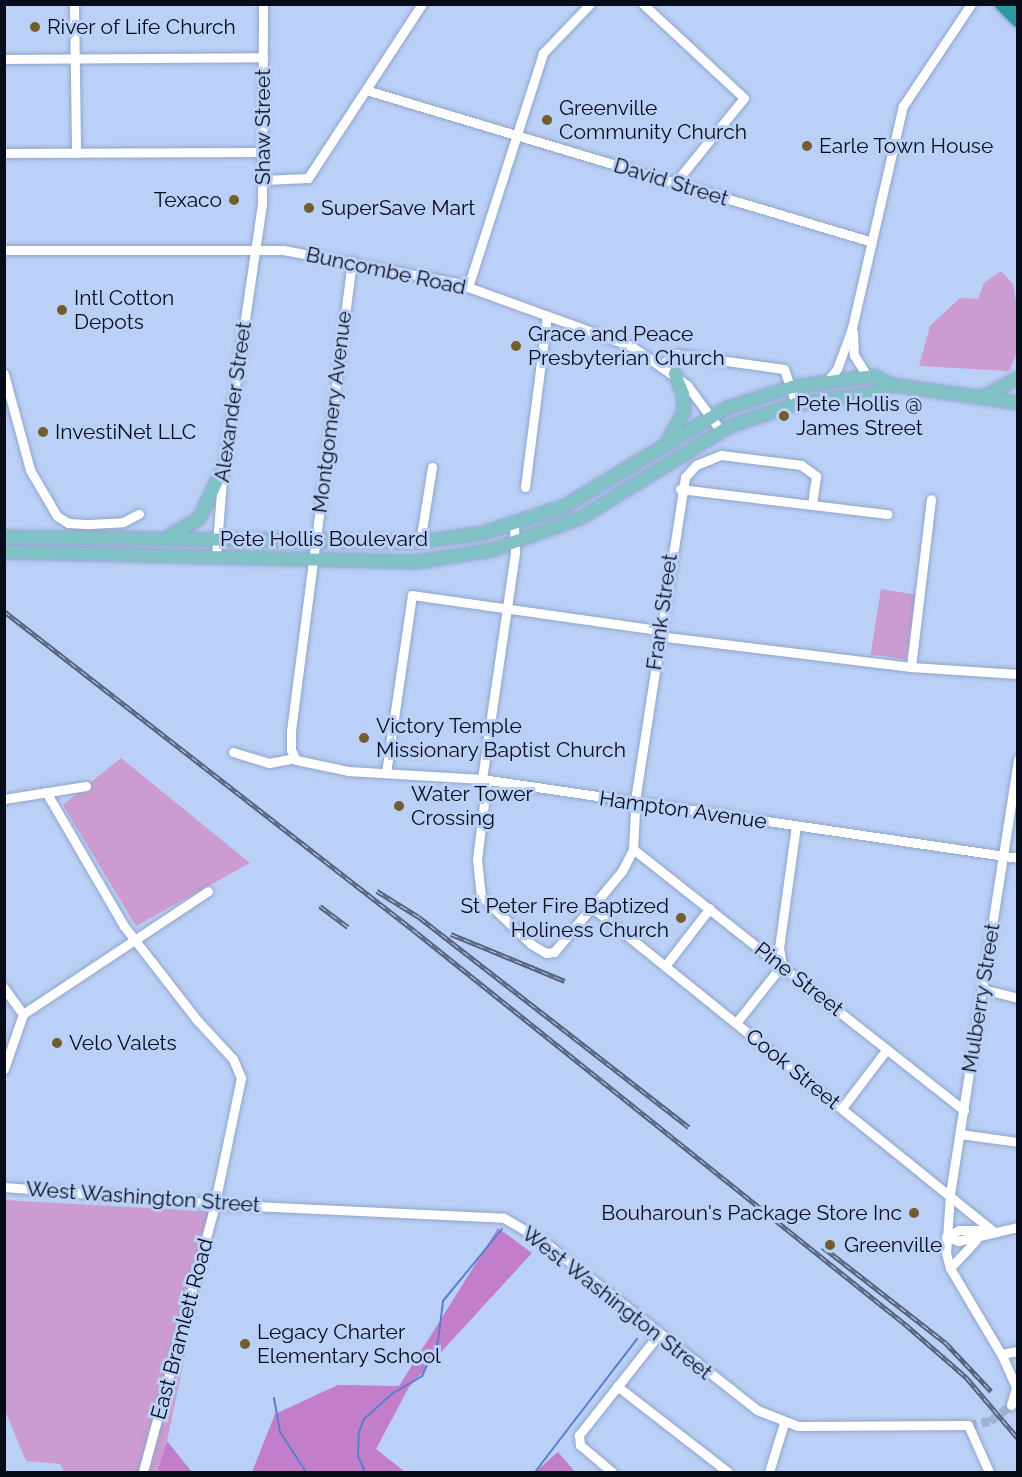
<!DOCTYPE html>
<style>
body{margin:0}
#map{position:relative;width:1022px;height:1477px;overflow:hidden;background:#bbd0f7;font-family:Raleway,sans-serif}
div>[style]{position:absolute}
[style*='--x']{left:calc(var(--x)*1px);top:calc(var(--y)*1px);width:calc(var(--w)*1px);rotate:calc(var(--a)*1deg)}
.green>*{inset:0;background:#cc9cd1;transform-origin:0 0}
.forest>*{inset:0;background:#c37ecb}
.stream>*{height:2px;margin:-1px;padding:0 1px;transform-origin:1px;border-radius:1px;background:#577fd0}
.minor-tunnel>*{height:9px;margin-top:-4.5px;transform-origin:0;background:repeating-linear-gradient(90deg,#a0b3d6 0 9px,transparent 0 13.5px)}
.roads{filter:drop-shadow(0 0 2px #91a5cb) drop-shadow(0 0 2px #91a5cb)}
.minor>*{height:9px;margin:-4.5px;padding:0 4.5px;transform-origin:4.5px;border-radius:4.5px;background:#fff}
.major>*{height:12px;margin:-6px;padding:0 6px;transform-origin:6px;border-radius:6px;background:#81c2c7}
.highway>*{height:14px;margin:-7px;padding:0 7px;transform-origin:7px;border-radius:7px;background:#2d99a2}
.rail>*{height:4.5px;margin-top:-2.25px;transform-origin:0;background:repeating-linear-gradient(90deg,#bbd0f7 0 7px,#57637c 0 14px);box-sizing:border-box;border-block:2px solid #57637c}
.dots>*{width:16px;height:16px;translate:-50% -50%;box-sizing:border-box;border:3px solid #bbd0f7;border-radius:50%}
span{translate:-50% -50%;white-space:nowrap;text-align:center;line-height:1.15;-webkit-text-stroke:6px #bbd0f7;paint-order:stroke}
.poi-label{font-size:21px;color:#060c19}
.left{translate:0 -50%;text-align:left}
.right{translate:-100% -50%;text-align:right}
.street-label{font-size:21px;color:#060c19}
.frame{position:absolute;inset:0;border:6px solid #060c19;pointer-events:none}
</style>
<div id="map">
<div class="green">
<i style="clip-path:polygon(1001px 271px,1013px 284px,1017px 308px,1017px 353px,1009px 371px,919px 366px,930px 326px,960px 298px,978px 299px,984px 283px)"></i>
<i style="left:881px;top:589px;width:36px;height:66px;rotate:9deg"></i>
<i style="clip-path:polygon(121px 758px,250px 863px,136px 926px,63px 805px)"></i>
<i style="clip-path:polygon(4px 1200px,215px 1212px,167px 1441px,157px 1472px,64px 1472px,60px 1464px,26px 1461px,5px 1410px)"></i>
</div>
<div class="forest">
<i style="clip-path:polygon(498px 1228px,532px 1253px,409px 1387px,376px 1449px,405px 1472px,252px 1472px,275px 1414px,338px 1385px,399px 1386px)"></i>
<i style="clip-path:polygon(167px 1441px,192px 1472px,157px 1472px)"></i>
<i style="clip-path:polygon(558px 1452px,575px 1472px,535px 1472px)"></i>
</div>
<div class="stream">
<i style="--x:274;--y:1398;--w:35;--a:80"></i>
<i style="--x:280;--y:1432;--w:48;--a:57"></i>
<i style="--x:365;--y:1472;--w:17;--a:-114"></i>
<i style="--x:358;--y:1456;--w:24;--a:-88"></i>
<i style="--x:359;--y:1432;--w:14;--a:-69"></i>
<i style="--x:364;--y:1419;--w:39;--a:-42"></i>
<i style="--x:393;--y:1393;--w:34;--a:-30"></i>
<i style="--x:422;--y:1376;--w:38;--a:-65"></i>
<i style="--x:438;--y:1342;--w:41;--a:-83"></i>
<i style="--x:443;--y:1301;--w:93;--a:-50.7"></i>
<i style="--x:535;--y:1472;--w:168;--a:-52.5"></i>
</div>
<div class="minor-tunnel">
<i style="--x:968;--y:1425;--w:22;--a:-10"></i>
<i style="--x:990;--y:1421;--w:26;--a:-37"></i>
</div>
<div class="roads">
<div class="minor">
<i style="--x:74;--y:4;--w:149;--a:89.2"></i>
<i style="--x:643;--y:4;--w:138;--a:42.9"></i>
<i style="--x:744;--y:98;--w:109;--a:129.1"></i>
<i style="--x:4;--y:59;--w:259;--a:-0.4"></i>
<i style="--x:366;--y:90;--w:528;--a:16.72"></i>
<i style="--x:4;--y:153;--w:260;--a:-0.2"></i>
<i style="--x:263;--y:180;--w:45;--a:-2.5"></i>
<i style="--x:308;--y:178;--w:208;--a:-56.8"></i>
<i style="--x:4;--y:250;--w:279;--a:0"></i>
<i style="--x:283;--y:250;--w:177;--a:10.7"></i>
<i style="--x:457;--y:283;--w:185;--a:19.9"></i>
<i style="--x:631;--y:346;--w:68;--a:34.9"></i>
<i style="--x:687;--y:385;--w:57;--a:53.5"></i>
<i style="--x:352;--y:261;--w:474;--a:97.4"></i>
<i style="--x:291;--y:731;--w:19;--a:90"></i>
<i style="--x:291;--y:750;--w:11;--a:63"></i>
<i style="--x:296;--y:760;--w:53;--a:11.9"></i>
<i style="--x:348;--y:771;--w:134;--a:3.4"></i>
<i style="--x:482;--y:779;--w:542;--a:8.38"></i>
<i style="--x:468;--y:287;--w:246;--a:-72.2"></i>
<i style="--x:543;--y:53;--w:68;--a:-46.2"></i>
<i style="--x:853;--y:332;--w:23;--a:88"></i>
<i style="--x:854;--y:355;--w:26;--a:58"></i>
<i style="--x:661;--y:365;--w:19;--a:-36"></i>
<i style="--x:676;--y:354;--w:109;--a:7.9"></i>
<i style="--x:784;--y:369;--w:37;--a:71"></i>
<i style="--x:4;--y:374;--w:99;--a:74.8"></i>
<i style="--x:30;--y:470;--w:53;--a:59.6"></i>
<i style="--x:57;--y:516;--w:13;--a:32"></i>
<i style="--x:68;--y:523;--w:22;--a:3"></i>
<i style="--x:90;--y:524;--w:33;--a:-3"></i>
<i style="--x:123;--y:522;--w:18;--a:-27"></i>
<i style="--x:828;--y:380;--w:14;--a:-51"></i>
<i style="--x:837;--y:369;--w:44;--a:-69.9"></i>
<i style="--x:852;--y:328;--w:228;--a:-77.1"></i>
<i style="--x:903;--y:106;--w:123;--a:-56.3"></i>
<i style="--x:525;--y:487;--w:172;--a:-82.7"></i>
<i style="--x:680;--y:489;--w:209;--a:6.9"></i>
<i style="--x:420;--y:542;--w:76;--a:-80.9"></i>
<i style="--x:216;--y:556;--w:88;--a:-85.5"></i>
<i style="--x:223;--y:468;--w:267;--a:-81.6"></i>
<i style="--x:262;--y:204;--w:200;--a:-89.7"></i>
<i style="--x:658;--y:636;--w:255;--a:7"></i>
<i style="--x:911;--y:667;--w:107;--a:3.7"></i>
<i style="--x:911;--y:667;--w:169;--a:-83.2"></i>
<i style="--x:233;--y:752;--w:38;--a:17"></i>
<i style="--x:269;--y:763;--w:25;--a:-11"></i>
<i style="--x:386;--y:773;--w:180;--a:-81.7"></i>
<i style="--x:412;--y:595;--w:249;--a:8.1"></i>
<i style="--x:482;--y:779;--w:228;--a:-81.7"></i>
<i style="--x:515;--y:553;--w:28;--a:-92"></i>
<i style="--x:487;--y:780;--w:80;--a:97.2"></i>
<i style="--x:477;--y:859;--w:37;--a:84"></i>
<i style="--x:481;--y:896;--w:69;--a:43.8"></i>
<i style="--x:531;--y:944;--w:17;--a:31"></i>
<i style="--x:546;--y:953;--w:8;--a:-7"></i>
<i style="--x:554;--y:952;--w:106;--a:-50"></i>
<i style="--x:622;--y:871;--w:25;--a:-63"></i>
<i style="--x:633;--y:849;--w:55;--a:-86.9"></i>
<i style="--x:636;--y:794;--w:321;--a:-81.2"></i>
<i style="--x:685;--y:477;--w:16;--a:-47"></i>
<i style="--x:696;--y:465;--w:27;--a:-22"></i>
<i style="--x:721;--y:455;--w:81;--a:7.1"></i>
<i style="--x:801;--y:465;--w:19;--a:36"></i>
<i style="--x:816;--y:476;--w:29;--a:98"></i>
<i style="--x:46;--y:792;--w:155;--a:59.8"></i>
<i style="--x:124;--y:926;--w:119;--a:52.2"></i>
<i style="--x:197;--y:1020;--w:53;--a:47.3"></i>
<i style="--x:233;--y:1059;--w:21;--a:67"></i>
<i style="--x:241;--y:1078;--w:137;--a:101.8"></i>
<i style="--x:213;--y:1212;--w:269;--a:105.1"></i>
<i style="--x:4;--y:799;--w:83;--a:-9"></i>
<i style="--x:633;--y:849;--w:422;--a:38.3"></i>
<i style="--x:593;--y:908;--w:514;--a:38.92"></i>
<i style="--x:665;--y:966;--w:73;--a:-52.2"></i>
<i style="--x:4;--y:988;--w:32;--a:54"></i>
<i style="--x:982;--y:989;--w:37;--a:14"></i>
<i style="--x:736;--y:1023;--w:74;--a:-51.6"></i>
<i style="--x:782;--y:965;--w:17;--a:-100"></i>
<i style="--x:779;--y:948;--w:123;--a:-82.1"></i>
<i style="--x:4;--y:1069;--w:58;--a:-70.9"></i>
<i style="--x:23;--y:1014;--w:222;--a:-33.6"></i>
<i style="--x:842;--y:1108;--w:74;--a:-52.7"></i>
<i style="--x:960;--y:1134;--w:59;--a:7.9"></i>
<i style="--x:4;--y:1187;--w:229;--a:4.5"></i>
<i style="--x:232;--y:1205;--w:272;--a:2.7"></i>
<i style="--x:504;--y:1218;--w:44;--a:30.1"></i>
<i style="--x:542;--y:1240;--w:274;--a:38.3"></i>
<i style="--x:757;--y:1410;--w:44;--a:21.3"></i>
<i style="--x:798;--y:1426;--w:170;--a:-0.3"></i>
<i style="--x:968;--y:1425;--w:51;--a:65.9"></i>
<i style="--x:946;--y:1237;--w:13;--a:18"></i>
<i style="--x:958;--y:1241;--w:62;--a:-13.1"></i>
<i style="--x:946;--y:1237;--w:15;--a:-28"></i>
<i style="--x:959;--y:1230;--w:32;--a:0"></i>
<i style="--x:950;--y:1268;--w:38;--a:-47"></i>
<i style="--x:1001;--y:1354;--w:17;--a:-10"></i>
<i style="--x:617;--y:1386;--w:140;--a:37.8"></i>
<i style="--x:1011;--y:1405;--w:19;--a:-74"></i>
<i style="--x:1016;--y:1387;--w:36;--a:-114"></i>
<i style="--x:1001;--y:1354;--w:100;--a:-120.7"></i>
<i style="--x:950;--y:1268;--w:16;--a:-105"></i>
<i style="--x:946;--y:1253;--w:59;--a:-86.1"></i>
<i style="--x:950;--y:1194;--w:440;--a:-81.1"></i>
<i style="--x:612;--y:1472;--w:42;--a:-139.8"></i>
<i style="--x:580;--y:1445;--w:10;--a:-96"></i>
<i style="--x:579;--y:1435;--w:129;--a:-51.6"></i>
<i style="--x:769;--y:1472;--w:51;--a:-73"></i>
</div>
<div class="major">
<i style="--x:983;--y:397;--w:40;--a:-28"></i>
<i style="--x:669;--y:439;--w:31;--a:-61"></i>
<i style="--x:684;--y:412;--w:18;--a:-93"></i>
<i style="--x:683;--y:394;--w:22;--a:-112"></i>
<i style="--x:171;--y:535;--w:32;--a:-30"></i>
<i style="--x:199;--y:519;--w:56;--a:-64.8"></i>
<i style="--x:4;--y:537;--w:416;--a:0.7"></i>
<i style="--x:420;--y:542;--w:65;--a:-8"></i>
<i style="--x:484;--y:533;--w:85;--a:-18.4"></i>
<i style="--x:565;--y:506;--w:189;--a:-31.2"></i>
<i style="--x:727;--y:408;--w:68;--a:-17.9"></i>
<i style="--x:792;--y:387;--w:83;--a:-7.6"></i>
<i style="--x:874;--y:376;--w:20;--a:27"></i>
<i style="--x:892;--y:385;--w:127;--a:8.1"></i>
<i style="--x:4;--y:552;--w:413;--a:1.4"></i>
<i style="--x:417;--y:562;--w:76;--a:-9.1"></i>
<i style="--x:492;--y:550;--w:96;--a:-20.1"></i>
<i style="--x:582;--y:517;--w:174;--a:-31.6"></i>
<i style="--x:730;--y:426;--w:70;--a:-18.4"></i>
<i style="--x:796;--y:404;--w:76;--a:-7.6"></i>
<i style="--x:871;--y:394;--w:23;--a:-23"></i>
</div>
<div class="highway">
<i style="--x:1002;--y:4;--w:23;--a:45"></i>
<i style="--x:1017;--y:4;--w:1;--a:45"></i>
</div>
</div>
<div class="rail">
<i style="--x:4;--y:611;--w:522;--a:37.92"></i>
<i style="--x:416;--y:932;--w:627;--a:38.72"></i>
<i style="--x:905;--y:1324;--w:81;--a:41"></i>
<i style="--x:966;--y:1377;--w:80;--a:49.6"></i>
<i style="--x:377;--y:891;--w:49;--a:31.8"></i>
<i style="--x:419;--y:917;--w:342;--a:37.9"></i>
<i style="--x:320;--y:906;--w:35;--a:37"></i>
<i style="--x:451;--y:934;--w:123;--a:22.4"></i>
<i style="--x:823;--y:1247;--w:156;--a:38"></i>
<i style="--x:946;--y:1343;--w:66;--a:46.8"></i>
</div>
<div class="dots">
<i style="left:35px;top:27px;background:#745d2d"></i>
<i style="left:547px;top:120px;background:#745d2d"></i>
<i style="left:807px;top:146px;background:#745d2d"></i>
<i style="left:234px;top:200px;background:#745d2d"></i>
<i style="left:309px;top:208px;background:#745d2d"></i>
<i style="left:62px;top:310px;background:#745d2d"></i>
<i style="left:516px;top:346px;background:#745d2d"></i>
<i style="left:784px;top:416px;background:#745d2d"></i>
<i style="left:43px;top:432px;background:#745d2d"></i>
<i style="left:364px;top:738px;background:#745d2d"></i>
<i style="left:399px;top:806px;background:#745d2d"></i>
<i style="left:681px;top:918px;background:#745d2d"></i>
<i style="left:57px;top:1043px;background:#745d2d"></i>
<i style="left:914px;top:1213px;background:#745d2d"></i>
<i style="left:830px;top:1245px;background:#745d2d"></i>
<i style="left:245px;top:1344px;background:#745d2d"></i>
</div>
<div class="poi-label">
<span class="left" style="left:47px;top:27px">River of Life Church</span>
<span class="left" style="left:559px;top:120px">Greenville<br>Community Church</span>
<span class="left" style="left:819px;top:146px">Earle Town House</span>
<span class="right" style="left:222px;top:200px">Texaco</span>
<span class="left" style="left:321px;top:208px">SuperSave Mart</span>
<span class="left" style="left:74px;top:310px">Intl Cotton<br>Depots</span>
<span class="left" style="left:528px;top:346px">Grace and Peace<br>Presbyterian Church</span>
<span class="left" style="left:796px;top:416px">Pete Hollis @<br>James Street</span>
<span class="left" style="left:55px;top:432px">InvestiNet LLC</span>
<span class="left" style="left:376px;top:738px">Victory Temple<br>Missionary Baptist Church</span>
<span class="left" style="left:411px;top:806px">Water Tower<br>Crossing</span>
<span class="right" style="left:669px;top:918px">St Peter Fire Baptized<br>Holiness Church</span>
<span class="left" style="left:69px;top:1043px">Velo Valets</span>
<span class="right" style="left:902px;top:1213px">Bouharoun's Package Store Inc</span>
<span class="left" style="left:844px;top:1245px">Greenville</span>
<span class="left" style="left:257px;top:1344px">Legacy Charter<br>Elementary School</span>
</div>
<div class="street-label">
<span style="left:263px;top:127px;rotate:-90deg">Shaw Street</span>
<span style="left:671px;top:182px;rotate:17deg">David Street</span>
<span style="left:386px;top:271px;rotate:12deg">Buncombe Road</span>
<span style="left:233px;top:402px;rotate:-82deg">Alexander Street</span>
<span style="left:332px;top:412px;rotate:-83deg">Montgomery Avenue</span>
<span style="left:324px;top:539px">Pete Hollis Boulevard</span>
<span style="left:662px;top:612px;rotate:-82deg">Frank Street</span>
<span style="left:683px;top:810px;rotate:8deg">Hampton Avenue</span>
<span style="left:799px;top:979px;rotate:38deg">Pine Street</span>
<span style="left:981px;top:998px;rotate:-81deg">Mulberry Street</span>
<span style="left:793px;top:1069px;rotate:39deg">Cook Street</span>
<span style="left:143px;top:1197px;rotate:4deg">West Washington Street</span>
<span style="left:617px;top:1303px;rotate:38deg">West Washington Street</span>
<span style="left:182px;top:1329px;rotate:-75deg">East Bramlett Road</span>
</div>
<div class="frame"></div>
</div>
